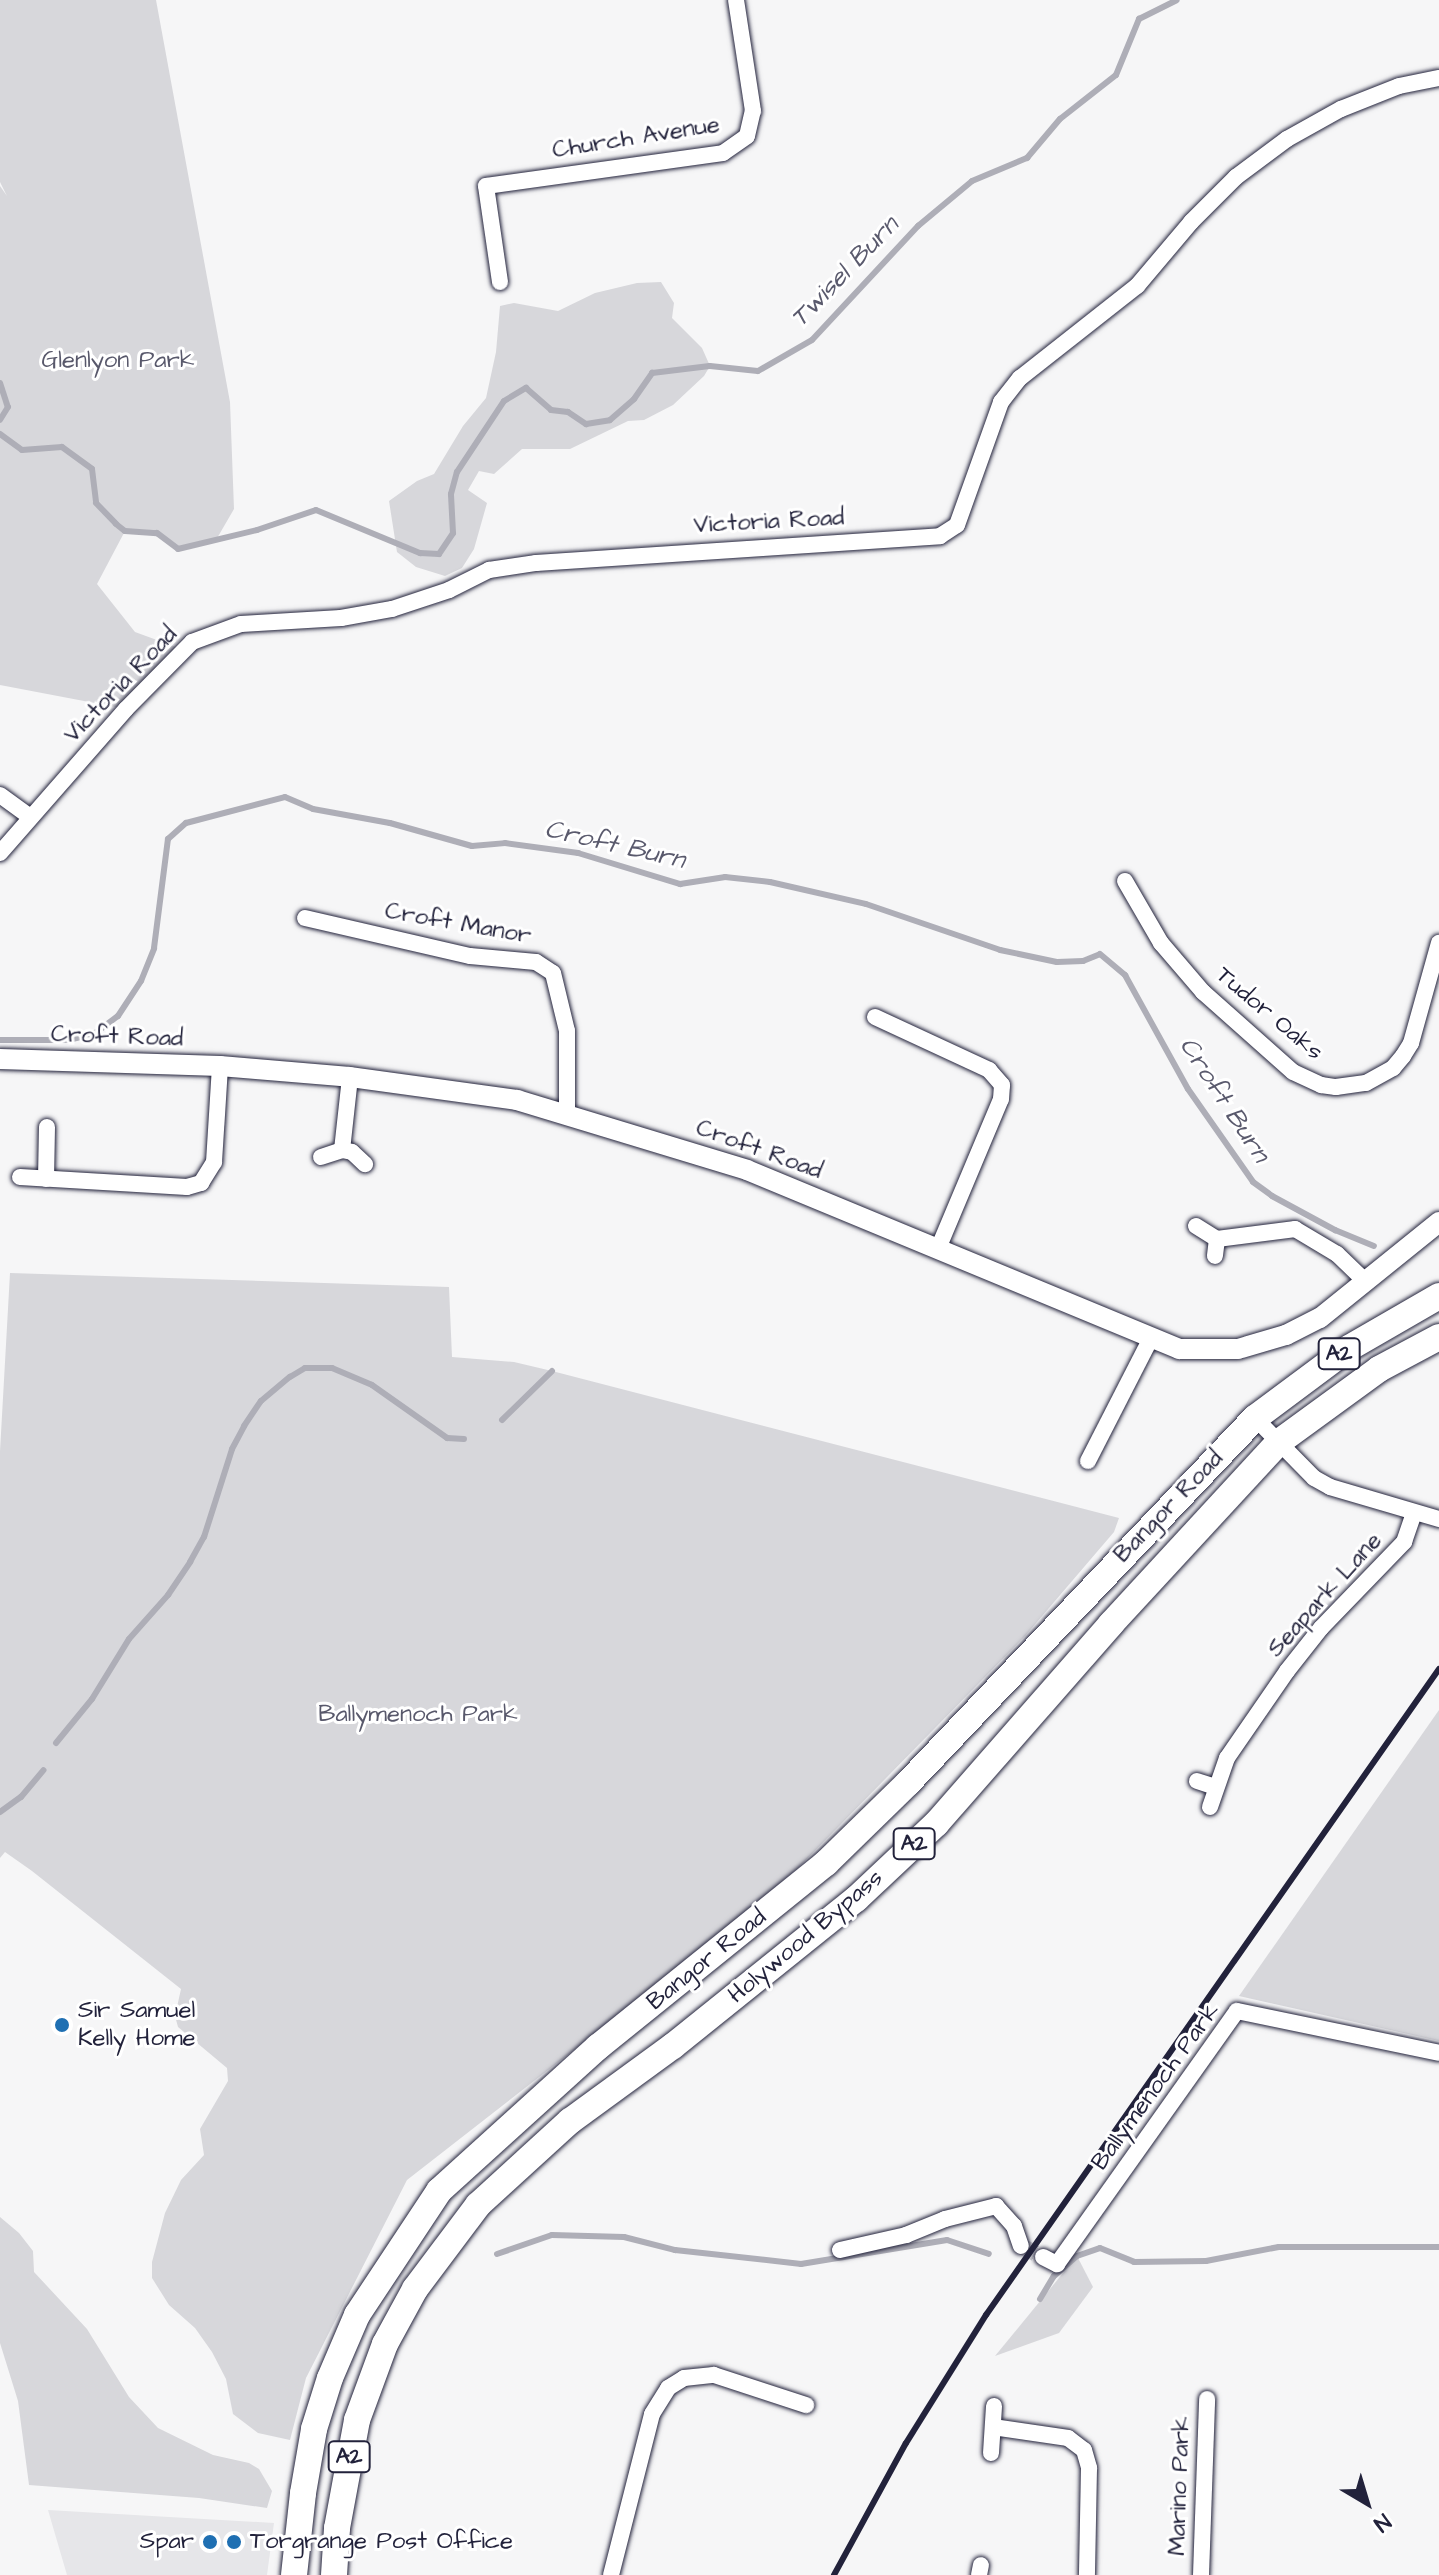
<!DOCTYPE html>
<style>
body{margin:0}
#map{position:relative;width:1439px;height:2575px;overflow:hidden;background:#f6f6f7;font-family:"Architects Daughter",sans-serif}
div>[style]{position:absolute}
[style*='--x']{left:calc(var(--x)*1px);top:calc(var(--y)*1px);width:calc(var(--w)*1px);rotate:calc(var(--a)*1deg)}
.built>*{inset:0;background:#e6e6e9}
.green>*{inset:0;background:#d7d7db}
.stream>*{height:6px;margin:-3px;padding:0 3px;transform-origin:3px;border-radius:3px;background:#aeaeb7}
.minor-tunnel>*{height:16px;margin-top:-8px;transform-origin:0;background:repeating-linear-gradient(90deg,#ccccd1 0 16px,transparent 0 24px)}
.roads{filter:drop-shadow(0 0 2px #22223b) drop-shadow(0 0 2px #22223b)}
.minor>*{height:16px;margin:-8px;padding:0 8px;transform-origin:8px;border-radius:8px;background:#fff}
.tertiary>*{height:20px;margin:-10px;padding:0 10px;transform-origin:10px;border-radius:10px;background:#fff}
.trunk>*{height:26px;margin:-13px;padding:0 13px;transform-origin:13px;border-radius:13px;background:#fff}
.rail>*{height:6px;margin:-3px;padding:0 3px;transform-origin:3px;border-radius:3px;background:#22223b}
.dots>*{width:22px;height:22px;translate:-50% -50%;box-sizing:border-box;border:4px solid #fff;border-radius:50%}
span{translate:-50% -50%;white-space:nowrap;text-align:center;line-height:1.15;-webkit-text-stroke:6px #fff;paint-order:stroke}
.shield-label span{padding:2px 6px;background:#fff;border:2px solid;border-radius:6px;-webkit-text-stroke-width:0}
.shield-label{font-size:22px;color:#22223b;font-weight:700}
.street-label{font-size:24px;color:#22223b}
.park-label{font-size:24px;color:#58586b}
.poi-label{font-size:24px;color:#22223b}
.left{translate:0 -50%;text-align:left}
.right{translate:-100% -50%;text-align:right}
.water-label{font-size:26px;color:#5a5a6d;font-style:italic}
.north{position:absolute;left:1327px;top:2463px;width:80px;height:80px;-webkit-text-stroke:6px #fff;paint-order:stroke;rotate:142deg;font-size:22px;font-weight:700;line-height:32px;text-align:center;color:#22223b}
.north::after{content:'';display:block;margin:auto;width:28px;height:36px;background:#22223b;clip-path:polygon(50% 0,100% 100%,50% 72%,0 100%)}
</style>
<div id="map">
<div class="built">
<i style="clip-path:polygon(48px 2510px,274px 2523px,267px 2575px,67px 2575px)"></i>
</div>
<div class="green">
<i style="clip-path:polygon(0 0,156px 0,230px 402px,234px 509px,216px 540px,178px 549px,157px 533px,125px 531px,97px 584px,135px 632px,176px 647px,126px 709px,0 685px,0 186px,7px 196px,0 182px)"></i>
<i style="clip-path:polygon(661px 282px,674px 303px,672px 318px,702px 348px,710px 366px,704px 376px,673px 405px,644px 420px,628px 421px,570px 449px,522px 449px,494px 474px,479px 471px,468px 490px,487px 503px,474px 549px,462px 568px,445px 576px,416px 567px,397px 552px,389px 501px,417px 481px,434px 474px,463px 426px,486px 398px,496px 352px,500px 306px,514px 303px,558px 311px,595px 293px,637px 283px)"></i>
<i style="clip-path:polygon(10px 1273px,449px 1287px,452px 1357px,514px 1362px,552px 1371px,1119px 1518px,1114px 1532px,1025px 1636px,798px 1868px,698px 1953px,407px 2180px,306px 2378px,290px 2440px,258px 2433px,233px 2414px,226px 2379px,212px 2352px,195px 2328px,169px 2305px,152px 2278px,152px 2262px,165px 2213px,181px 2180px,204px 2155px,200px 2129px,228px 2081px,227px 2068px,178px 2027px,175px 2016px,181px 1989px,32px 1871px,5px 1852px,0 1858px,0 1451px)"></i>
<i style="clip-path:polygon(1439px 1710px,1439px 2041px,1239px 1996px)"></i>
<i style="clip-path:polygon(0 2217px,19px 2233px,33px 2251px,34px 2272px,87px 2329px,129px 2397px,158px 2428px,213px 2455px,249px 2463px,259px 2469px,272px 2491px,267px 2508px,199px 2498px,29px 2485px,18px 2401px,0 2343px)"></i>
<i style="clip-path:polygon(1077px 2256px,1093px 2287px,1059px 2333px,995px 2356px)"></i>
</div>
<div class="stream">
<i style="--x:0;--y:383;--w:25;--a:72"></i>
<i style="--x:8;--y:407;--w:15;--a:122"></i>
<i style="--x:0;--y:434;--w:27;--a:36"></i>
<i style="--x:22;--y:450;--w:40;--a:-4.3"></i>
<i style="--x:62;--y:447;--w:37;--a:36"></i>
<i style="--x:92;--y:469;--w:34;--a:83"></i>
<i style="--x:96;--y:503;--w:29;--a:46"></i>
<i style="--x:116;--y:524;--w:11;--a:38"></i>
<i style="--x:125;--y:531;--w:32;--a:4"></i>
<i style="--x:157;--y:533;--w:26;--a:37"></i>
<i style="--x:178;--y:549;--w:81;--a:-13.5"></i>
<i style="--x:257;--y:530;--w:62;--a:-18.7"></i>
<i style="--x:316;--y:510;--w:113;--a:22.5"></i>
<i style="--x:420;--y:553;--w:19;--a:3"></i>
<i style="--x:439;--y:554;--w:25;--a:-56"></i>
<i style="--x:453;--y:533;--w:39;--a:-93"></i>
<i style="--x:451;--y:494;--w:23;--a:-75"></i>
<i style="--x:457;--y:472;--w:85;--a:-56.5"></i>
<i style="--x:504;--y:401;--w:26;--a:-31"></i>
<i style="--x:526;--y:388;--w:33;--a:41"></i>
<i style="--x:551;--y:410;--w:17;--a:7"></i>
<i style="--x:568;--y:412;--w:22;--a:34"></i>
<i style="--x:586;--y:424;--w:24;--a:-9"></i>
<i style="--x:610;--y:420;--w:32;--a:-41"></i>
<i style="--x:634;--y:399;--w:32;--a:-55"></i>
<i style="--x:652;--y:373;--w:58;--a:-6.9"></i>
<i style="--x:710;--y:366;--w:48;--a:5.9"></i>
<i style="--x:758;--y:371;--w:62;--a:-29.9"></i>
<i style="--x:812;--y:340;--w:156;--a:-47.1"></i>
<i style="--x:918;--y:226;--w:70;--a:-39.8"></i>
<i style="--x:972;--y:181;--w:60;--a:-22.7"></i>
<i style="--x:1027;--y:158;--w:51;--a:-49.8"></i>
<i style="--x:1060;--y:119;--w:71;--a:-38.2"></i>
<i style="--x:1116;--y:75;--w:61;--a:-67.7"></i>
<i style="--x:1139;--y:19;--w:42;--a:-26.6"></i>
<i style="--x:0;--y:1040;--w:68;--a:0"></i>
<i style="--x:68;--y:1040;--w:27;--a:-13"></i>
<i style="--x:94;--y:1034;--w:30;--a:-37"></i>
<i style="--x:118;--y:1016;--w:42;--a:-56.7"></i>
<i style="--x:141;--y:981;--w:35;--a:-68"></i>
<i style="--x:154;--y:948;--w:110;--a:-82.7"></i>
<i style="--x:168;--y:839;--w:24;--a:-42"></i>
<i style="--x:186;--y:823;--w:102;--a:-14.7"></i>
<i style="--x:285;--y:797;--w:30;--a:23"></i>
<i style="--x:313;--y:809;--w:78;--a:10.3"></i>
<i style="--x:390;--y:823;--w:85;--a:15.7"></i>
<i style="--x:472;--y:846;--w:33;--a:-5"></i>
<i style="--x:505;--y:843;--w:74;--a:7.8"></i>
<i style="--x:578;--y:853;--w:107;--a:16.9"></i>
<i style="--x:680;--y:884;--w:46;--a:-8.8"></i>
<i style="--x:725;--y:877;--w:45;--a:6.3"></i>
<i style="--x:770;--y:882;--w:98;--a:12.9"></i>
<i style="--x:866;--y:904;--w:142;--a:18.9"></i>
<i style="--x:1000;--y:950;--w:58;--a:11.9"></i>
<i style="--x:1057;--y:962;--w:26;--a:-2"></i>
<i style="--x:1083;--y:961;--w:18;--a:-22"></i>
<i style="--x:1100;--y:954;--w:33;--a:40"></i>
<i style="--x:1125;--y:975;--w:130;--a:61.1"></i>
<i style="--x:1188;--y:1089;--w:113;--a:55"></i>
<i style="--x:1253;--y:1182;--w:24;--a:36"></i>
<i style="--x:1272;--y:1196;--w:72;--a:28.4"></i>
<i style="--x:1335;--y:1230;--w:42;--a:22.3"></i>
<i style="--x:502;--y:1420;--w:70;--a:-44.4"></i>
<i style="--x:56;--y:1743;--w:57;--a:-50.7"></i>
<i style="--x:92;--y:1699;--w:70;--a:-58.3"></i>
<i style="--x:129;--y:1639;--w:59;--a:-48.4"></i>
<i style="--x:168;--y:1595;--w:40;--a:-56"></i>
<i style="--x:190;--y:1562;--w:29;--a:-61"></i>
<i style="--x:204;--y:1537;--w:92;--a:-72.3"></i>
<i style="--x:232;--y:1449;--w:26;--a:-62"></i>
<i style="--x:244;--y:1426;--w:30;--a:-56"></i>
<i style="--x:261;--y:1401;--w:38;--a:-40"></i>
<i style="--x:290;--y:1377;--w:17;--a:-31"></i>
<i style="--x:305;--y:1368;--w:27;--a:0"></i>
<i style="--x:332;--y:1368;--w:43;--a:23"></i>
<i style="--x:372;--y:1385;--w:92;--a:35.2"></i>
<i style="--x:447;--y:1438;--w:17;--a:3"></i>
<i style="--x:0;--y:1812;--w:26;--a:-36"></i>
<i style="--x:21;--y:1797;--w:35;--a:-50"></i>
<i style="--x:497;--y:2254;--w:58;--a:-19.1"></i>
<i style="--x:552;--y:2235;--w:72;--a:1.6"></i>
<i style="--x:624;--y:2237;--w:53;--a:14.3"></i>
<i style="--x:675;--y:2250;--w:127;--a:6.3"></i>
<i style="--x:801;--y:2264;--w:148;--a:-9.3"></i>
<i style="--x:947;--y:2240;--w:44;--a:18.4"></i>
<i style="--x:1040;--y:2299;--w:27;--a:-59"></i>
<i style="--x:1054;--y:2276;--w:30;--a:-41"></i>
<i style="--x:1077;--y:2256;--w:24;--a:-19"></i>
<i style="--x:1100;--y:2248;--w:37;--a:22"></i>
<i style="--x:1134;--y:2262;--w:72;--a:-0.8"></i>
<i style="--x:1206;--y:2261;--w:74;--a:-10.9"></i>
<i style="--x:1279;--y:2247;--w:160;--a:0"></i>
</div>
<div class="minor-tunnel">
<i style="--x:1021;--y:2246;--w:25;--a:27"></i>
</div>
<div class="roads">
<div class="minor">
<i style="--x:500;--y:282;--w:97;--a:-98.3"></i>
<i style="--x:486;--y:186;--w:239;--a:-7.9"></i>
<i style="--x:723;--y:153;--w:29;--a:-35"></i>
<i style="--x:747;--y:136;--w:26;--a:-77"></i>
<i style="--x:753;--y:111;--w:112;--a:-98.7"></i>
<i style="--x:0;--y:795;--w:37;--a:36"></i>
<i style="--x:0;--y:853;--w:191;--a:-48.8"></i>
<i style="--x:126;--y:709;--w:94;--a:-45.4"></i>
<i style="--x:192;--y:642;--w:52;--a:-20.2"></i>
<i style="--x:241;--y:624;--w:100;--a:-3.4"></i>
<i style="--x:341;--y:618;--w:52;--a:-10"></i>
<i style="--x:392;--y:609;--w:60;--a:-18.4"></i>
<i style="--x:449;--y:590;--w:45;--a:-26.6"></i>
<i style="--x:489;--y:570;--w:48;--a:-8.5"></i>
<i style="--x:536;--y:563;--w:405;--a:-3.8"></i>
<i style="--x:940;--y:536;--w:20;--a:-33"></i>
<i style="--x:957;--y:525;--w:131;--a:-70.3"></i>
<i style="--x:1001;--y:402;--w:31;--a:-52"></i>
<i style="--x:1020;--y:378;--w:149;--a:-38.2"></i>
<i style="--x:1137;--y:286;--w:84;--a:-49.8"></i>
<i style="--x:1191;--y:222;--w:64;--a:-45"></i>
<i style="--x:1236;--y:177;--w:64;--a:-36.7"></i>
<i style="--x:1287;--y:139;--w:62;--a:-29.1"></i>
<i style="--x:1341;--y:109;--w:62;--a:-21.6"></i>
<i style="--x:1399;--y:86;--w:41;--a:-11.3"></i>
<i style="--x:1125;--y:881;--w:72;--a:59.9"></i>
<i style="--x:1161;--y:943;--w:65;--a:49.4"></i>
<i style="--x:1203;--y:992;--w:120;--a:41.6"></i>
<i style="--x:1293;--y:1072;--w:31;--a:25"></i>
<i style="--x:1321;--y:1085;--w:15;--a:8"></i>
<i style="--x:1336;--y:1087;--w:30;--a:-8"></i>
<i style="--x:1366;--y:1083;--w:31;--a:-29"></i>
<i style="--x:1393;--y:1068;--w:16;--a:-50"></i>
<i style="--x:1403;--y:1056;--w:15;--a:-58"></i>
<i style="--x:1411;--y:1043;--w:104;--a:-74.4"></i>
<i style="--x:305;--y:918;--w:169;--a:13"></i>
<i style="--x:470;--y:956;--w:66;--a:5.2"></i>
<i style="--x:536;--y:962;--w:20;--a:33"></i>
<i style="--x:553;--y:973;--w:60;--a:76.4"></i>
<i style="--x:567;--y:1031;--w:84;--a:90"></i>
<i style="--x:875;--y:1017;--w:126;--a:24.9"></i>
<i style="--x:989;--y:1070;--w:20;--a:49"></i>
<i style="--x:1002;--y:1085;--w:14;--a:94"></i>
<i style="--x:1001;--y:1099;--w:163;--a:112.8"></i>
<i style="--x:342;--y:1150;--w:73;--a:-83.7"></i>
<i style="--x:321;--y:1157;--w:22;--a:-18"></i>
<i style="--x:342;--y:1150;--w:10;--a:11"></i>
<i style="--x:352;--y:1152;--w:18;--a:43"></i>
<i style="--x:20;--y:1177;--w:167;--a:3.4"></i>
<i style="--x:187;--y:1187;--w:15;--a:-16"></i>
<i style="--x:201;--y:1183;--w:25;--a:-58"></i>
<i style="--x:214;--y:1162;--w:96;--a:-86.4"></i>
<i style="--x:46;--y:1179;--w:52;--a:-88.9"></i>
<i style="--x:1196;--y:1226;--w:25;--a:32"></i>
<i style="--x:1217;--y:1239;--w:17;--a:97"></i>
<i style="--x:1217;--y:1239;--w:79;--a:-7.3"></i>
<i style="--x:1295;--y:1229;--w:49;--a:30.8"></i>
<i style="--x:1337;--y:1254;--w:40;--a:44"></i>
<i style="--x:1255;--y:1418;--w:84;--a:45.5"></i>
<i style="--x:1314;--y:1478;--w:18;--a:29"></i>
<i style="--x:1330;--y:1487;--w:114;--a:16.4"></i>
<i style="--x:1088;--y:1461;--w:136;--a:-62.9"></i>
<i style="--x:1197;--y:1781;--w:19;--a:18"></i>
<i style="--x:1210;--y:1807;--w:52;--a:-70.9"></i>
<i style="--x:1227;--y:1758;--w:106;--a:-55.4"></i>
<i style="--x:1287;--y:1671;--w:55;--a:-51.7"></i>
<i style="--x:1321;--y:1628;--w:120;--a:-46"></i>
<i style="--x:1404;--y:1542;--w:31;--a:-71"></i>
<i style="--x:840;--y:2250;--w:68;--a:-12.8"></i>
<i style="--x:906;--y:2235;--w:42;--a:-22.3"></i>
<i style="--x:945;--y:2219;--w:53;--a:-14.3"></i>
<i style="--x:996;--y:2206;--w:27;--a:48"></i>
<i style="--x:1014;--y:2226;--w:21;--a:71"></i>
<i style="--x:1043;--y:2257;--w:16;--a:27"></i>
<i style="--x:1057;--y:2264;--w:310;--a:-54.6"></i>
<i style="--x:1237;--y:2011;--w:206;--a:11.7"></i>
<i style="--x:993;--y:2427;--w:76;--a:8.3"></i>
<i style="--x:1068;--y:2438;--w:20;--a:37"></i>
<i style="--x:1084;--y:2450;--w:19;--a:74"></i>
<i style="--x:1089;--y:2468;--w:107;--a:91.1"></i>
<i style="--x:991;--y:2453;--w:47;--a:-86.3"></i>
<i style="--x:611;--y:2575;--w:166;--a:-75.7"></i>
<i style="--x:652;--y:2414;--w:31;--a:-58"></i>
<i style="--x:668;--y:2388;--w:19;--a:-32"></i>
<i style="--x:684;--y:2378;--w:30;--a:-6"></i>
<i style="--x:714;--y:2375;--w:97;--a:18.1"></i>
<i style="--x:979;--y:2575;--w:10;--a:-79"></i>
<i style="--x:1201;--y:2575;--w:176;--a:-88"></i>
</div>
<div class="tertiary">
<i style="--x:0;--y:1059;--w:220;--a:1.8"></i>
<i style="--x:220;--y:1066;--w:130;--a:4.8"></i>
<i style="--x:350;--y:1077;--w:169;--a:7.8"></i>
<i style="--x:517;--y:1100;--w:240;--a:16.9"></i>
<i style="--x:747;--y:1170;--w:468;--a:22.5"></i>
<i style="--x:1179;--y:1349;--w:59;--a:0"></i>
<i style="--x:1238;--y:1349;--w:50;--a:-16.3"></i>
<i style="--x:1286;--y:1335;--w:38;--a:-27"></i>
<i style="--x:1320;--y:1318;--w:153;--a:-38.9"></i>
</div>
<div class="trunk">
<i style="--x:294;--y:2575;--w:82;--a:-83.7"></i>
<i style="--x:303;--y:2493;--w:65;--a:-80.2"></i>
<i style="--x:314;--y:2429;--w:53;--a:-72.6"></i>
<i style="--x:330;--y:2378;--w:69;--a:-66.8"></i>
<i style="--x:357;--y:2315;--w:149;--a:-56.5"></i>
<i style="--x:439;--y:2191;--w:215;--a:-42.2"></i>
<i style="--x:598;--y:2047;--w:293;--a:-38.9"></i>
<i style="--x:826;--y:1863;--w:115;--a:-44.3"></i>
<i style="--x:908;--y:1783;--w:504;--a:-46.45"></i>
<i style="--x:1255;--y:1418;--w:117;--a:-36.7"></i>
<i style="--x:1349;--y:1348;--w:104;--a:-30"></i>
<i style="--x:334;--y:2575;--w:47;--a:-86.3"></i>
<i style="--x:337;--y:2528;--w:110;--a:-79.5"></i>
<i style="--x:357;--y:2420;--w:81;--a:-69.8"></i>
<i style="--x:385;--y:2344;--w:63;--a:-61.4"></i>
<i style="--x:415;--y:2289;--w:105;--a:-53.1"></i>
<i style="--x:478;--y:2205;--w:125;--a:-42.4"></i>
<i style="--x:570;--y:2121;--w:127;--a:-36.1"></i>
<i style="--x:673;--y:2046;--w:235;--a:-38.8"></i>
<i style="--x:856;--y:1899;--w:110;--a:-43.2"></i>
<i style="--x:936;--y:1824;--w:266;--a:-48.8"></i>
<i style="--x:1111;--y:1624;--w:248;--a:-47.3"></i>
<i style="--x:1279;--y:1442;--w:124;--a:-36.1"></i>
<i style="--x:1379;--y:1369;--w:68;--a:-28.1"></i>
</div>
</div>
<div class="rail">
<i style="--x:834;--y:2575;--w:150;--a:-61.4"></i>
<i style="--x:906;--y:2443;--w:151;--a:-58"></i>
<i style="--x:986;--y:2315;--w:789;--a:-54.96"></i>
</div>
<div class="dots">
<i style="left:62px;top:2025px;background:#1f6fb2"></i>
<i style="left:210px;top:2542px;background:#1f6fb2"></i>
<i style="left:234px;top:2542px;background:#1f6fb2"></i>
</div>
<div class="shield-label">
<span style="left:1339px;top:1354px">A2</span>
<span style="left:914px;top:1844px">A2</span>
<span style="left:349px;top:2457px">A2</span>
</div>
<div class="street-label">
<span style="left:636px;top:138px;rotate:-9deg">Church Avenue</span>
<span style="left:769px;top:522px;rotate:-3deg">Victoria Road</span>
<span style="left:121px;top:685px;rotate:-46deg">Victoria Road</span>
<span style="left:458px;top:924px;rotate:10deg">Croft Manor</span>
<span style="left:1269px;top:1014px;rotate:40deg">Tudor Oaks</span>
<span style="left:117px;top:1037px;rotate:2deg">Croft Road</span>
<span style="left:759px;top:1150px;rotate:20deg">Croft Road</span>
<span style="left:1169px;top:1507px;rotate:-46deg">Bangor Road</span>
<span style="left:1325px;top:1595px;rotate:-48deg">Seapark Lane</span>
<span style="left:806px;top:1937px;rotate:-40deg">Holywood Bypass</span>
<span style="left:707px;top:1960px;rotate:-39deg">Bangor Road</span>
<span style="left:1156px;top:2087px;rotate:-54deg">Ballymenoch Park</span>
<span style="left:1180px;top:2486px;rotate:-88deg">Marino Park</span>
</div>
<div class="park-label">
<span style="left:118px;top:361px">Glenlyon Park</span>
<span style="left:418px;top:1715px">Ballymenoch Park</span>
</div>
<div class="poi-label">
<span class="left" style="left:78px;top:2025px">Sir Samuel<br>Kelly Home</span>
<span class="right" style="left:194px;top:2542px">Spar</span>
<span class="left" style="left:250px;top:2542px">Torgrange Post Office</span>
</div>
<div class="water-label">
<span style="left:845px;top:272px;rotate:-46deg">Twisel Burn</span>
<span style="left:615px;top:845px;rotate:13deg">Croft Burn</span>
<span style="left:1224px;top:1100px;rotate:57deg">Croft Burn</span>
</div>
<div class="north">N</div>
</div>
